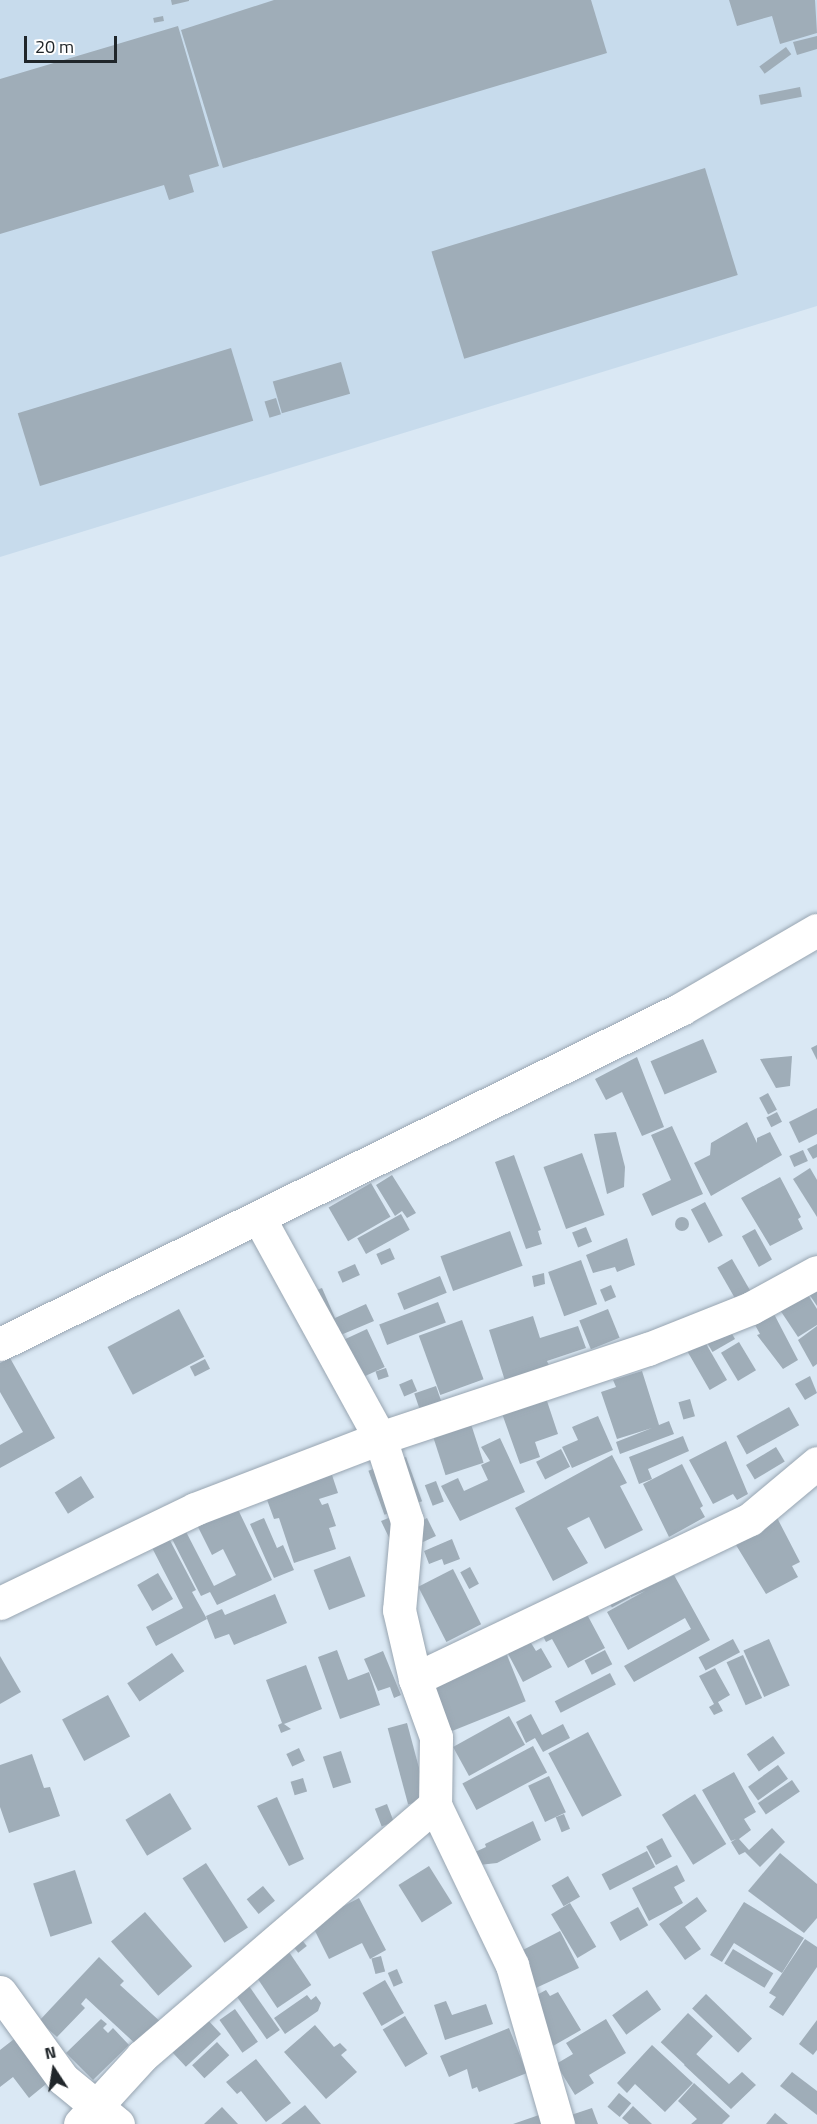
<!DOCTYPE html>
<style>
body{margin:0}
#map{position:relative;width:817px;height:2124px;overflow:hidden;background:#dae8f4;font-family:"Titillium Web",sans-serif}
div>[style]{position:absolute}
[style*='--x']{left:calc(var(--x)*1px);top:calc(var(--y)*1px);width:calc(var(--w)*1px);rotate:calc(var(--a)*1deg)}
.built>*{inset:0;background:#c7dbec}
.building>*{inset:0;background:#9fadb8;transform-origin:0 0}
.round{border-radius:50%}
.roads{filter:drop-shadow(0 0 2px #98a5b1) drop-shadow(0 0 2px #98a5b1)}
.minor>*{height:33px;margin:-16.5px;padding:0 16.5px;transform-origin:16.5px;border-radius:16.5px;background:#fff}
span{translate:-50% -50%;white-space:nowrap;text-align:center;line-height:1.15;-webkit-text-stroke:4.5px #fff;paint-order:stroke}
.north{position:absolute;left:24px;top:2040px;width:60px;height:60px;-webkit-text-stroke:4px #fff;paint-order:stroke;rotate:348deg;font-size:16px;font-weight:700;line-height:24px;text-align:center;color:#20262a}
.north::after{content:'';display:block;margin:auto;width:21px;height:27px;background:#20262a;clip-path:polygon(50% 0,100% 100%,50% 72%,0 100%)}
.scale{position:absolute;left:24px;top:36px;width:93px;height:27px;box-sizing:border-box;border:3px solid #20262a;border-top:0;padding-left:8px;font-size:18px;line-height:21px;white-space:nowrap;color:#20262a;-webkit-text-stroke:4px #fff;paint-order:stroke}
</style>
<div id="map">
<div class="built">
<i style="clip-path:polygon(0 0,817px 0,817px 306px,0 557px)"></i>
</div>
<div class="building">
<i style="clip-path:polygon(171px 0,189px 0,189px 1px,172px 5px)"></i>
<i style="clip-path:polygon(274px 0,591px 0,607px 53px,223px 168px,181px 30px)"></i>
<i style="clip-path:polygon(729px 0,815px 0,817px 33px,780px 44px,772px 16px,737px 26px)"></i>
<i style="left:163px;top:16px;width:5px;height:10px;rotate:79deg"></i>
<i style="clip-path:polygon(178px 26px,219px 166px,189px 175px,194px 192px,169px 200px,164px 185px,0 234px,0 79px)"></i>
<i style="clip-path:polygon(817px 36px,817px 49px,797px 55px,793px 42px)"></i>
<i style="left:786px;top:47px;width:9px;height:33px;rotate:54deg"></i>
<i style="left:800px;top:87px;width:10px;height:42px;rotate:79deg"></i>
<i style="left:705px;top:168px;width:112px;height:286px;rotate:73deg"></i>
<i style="left:231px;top:348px;width:76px;height:223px;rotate:73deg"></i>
<i style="left:341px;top:362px;width:33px;height:71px;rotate:74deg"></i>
<i style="left:276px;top:398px;width:17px;height:12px;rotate:73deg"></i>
<i style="left:703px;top:1039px;width:36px;height:57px;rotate:67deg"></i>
<i style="clip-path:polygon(817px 1045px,817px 1060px,811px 1048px)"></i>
<i style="clip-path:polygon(792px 1056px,790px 1086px,776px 1088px,760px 1059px)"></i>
<i style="clip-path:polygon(637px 1057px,664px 1127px,642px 1136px,622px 1092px,606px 1100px,595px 1079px)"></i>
<i style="left:768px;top:1093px;width:19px;height:10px;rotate:62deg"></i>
<i style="clip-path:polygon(817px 1108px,817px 1134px,799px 1143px,789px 1122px)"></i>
<i style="left:777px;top:1112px;width:11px;height:12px;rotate:63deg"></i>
<i style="clip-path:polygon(747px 1122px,757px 1143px,757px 1138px,770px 1132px,782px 1155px,711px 1196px,694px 1163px,710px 1155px,711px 1143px)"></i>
<i style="clip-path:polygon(672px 1126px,703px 1194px,652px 1216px,642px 1194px,671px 1180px,651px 1135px)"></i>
<i style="clip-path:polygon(616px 1132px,625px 1167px,624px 1187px,607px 1194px,594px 1134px)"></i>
<i style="clip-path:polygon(817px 1144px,817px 1157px,813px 1159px,807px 1149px)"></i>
<i style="left:803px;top:1150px;width:12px;height:15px;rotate:66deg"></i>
<i style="left:582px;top:1153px;width:66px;height:41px;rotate:70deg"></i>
<i style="clip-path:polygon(514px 1155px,541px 1230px,538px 1231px,542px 1244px,526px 1249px,495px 1162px)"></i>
<i style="clip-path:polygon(810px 1168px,817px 1180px,817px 1217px,793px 1179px)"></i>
<i style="clip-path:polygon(392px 1175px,416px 1213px,407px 1218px,402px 1211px,395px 1216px,376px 1185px)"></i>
<i style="clip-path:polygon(780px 1177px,801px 1217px,798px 1219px,803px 1229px,770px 1246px,741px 1198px)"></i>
<i style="left:371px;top:1183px;width:39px;height:49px;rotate:60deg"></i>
<i style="left:705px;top:1202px;width:38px;height:16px;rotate:62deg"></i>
<i style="left:401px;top:1214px;width:18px;height:50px;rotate:61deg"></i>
<i class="round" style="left:675px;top:1217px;width:14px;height:14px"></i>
<i style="left:586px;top:1227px;width:16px;height:15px;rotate:68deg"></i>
<i style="left:755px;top:1229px;width:35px;height:15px;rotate:61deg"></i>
<i style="left:510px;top:1231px;width:37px;height:74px;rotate:70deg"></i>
<i style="clip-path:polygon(627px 1238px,635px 1265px,617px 1272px,615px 1267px,593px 1273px,586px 1255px)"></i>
<i style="left:390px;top:1248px;width:12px;height:15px;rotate:66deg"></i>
<i style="left:732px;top:1259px;width:40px;height:17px;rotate:60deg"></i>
<i style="left:581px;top:1260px;width:47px;height:35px;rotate:70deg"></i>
<i style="left:355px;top:1264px;width:12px;height:19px;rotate:66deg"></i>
<i style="clip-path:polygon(544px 1273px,545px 1284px,534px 1287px,532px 1276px)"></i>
<i style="clip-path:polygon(817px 1273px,817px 1306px,807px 1291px)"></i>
<i style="left:440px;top:1276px;width:18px;height:46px;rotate:68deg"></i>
<i style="left:611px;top:1285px;width:13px;height:12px;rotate:67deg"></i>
<i style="clip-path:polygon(322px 1288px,335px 1318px,366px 1304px,374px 1321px,324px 1342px,304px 1295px)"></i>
<i style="clip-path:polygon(807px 1293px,817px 1309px,817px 1325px,798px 1337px,780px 1310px)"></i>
<i style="left:438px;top:1302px;width:22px;height:63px;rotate:69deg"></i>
<i style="left:179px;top:1309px;width:54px;height:81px;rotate:62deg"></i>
<i style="left:608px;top:1309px;width:31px;height:31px;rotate:68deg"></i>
<i style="clip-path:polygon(774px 1314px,798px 1360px,783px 1369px,757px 1335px,760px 1334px,755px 1325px)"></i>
<i style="clip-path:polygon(533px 1316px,540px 1338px,578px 1326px,586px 1348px,547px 1361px,551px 1370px,506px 1384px,489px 1330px)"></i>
<i style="left:462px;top:1320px;width:63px;height:46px;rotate:70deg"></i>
<i style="left:724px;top:1320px;width:22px;height:26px;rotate:60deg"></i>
<i style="clip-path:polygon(817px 1326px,817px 1364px,813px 1367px,798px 1340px)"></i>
<i style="left:367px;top:1329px;width:42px;height:38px;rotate:65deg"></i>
<i style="left:701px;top:1335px;width:52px;height:20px;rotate:60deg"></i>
<i style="left:739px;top:1342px;width:33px;height:21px;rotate:59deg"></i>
<i style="clip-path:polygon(10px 1358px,55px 1438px,0 1468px,0 1445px,23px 1432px,0 1392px,0 1363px)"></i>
<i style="left:205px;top:1359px;width:11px;height:17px;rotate:63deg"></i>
<i style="left:386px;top:1368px;width:9px;height:11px;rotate:72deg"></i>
<i style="clip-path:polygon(642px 1371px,659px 1425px,669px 1421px,674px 1434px,620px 1454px,616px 1442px,652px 1428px,617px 1439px,601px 1392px,616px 1387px,613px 1380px)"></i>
<i style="clip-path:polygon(810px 1376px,817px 1393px,805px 1400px,795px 1384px)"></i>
<i style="left:412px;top:1379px;width:13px;height:14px;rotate:67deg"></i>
<i style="left:436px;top:1386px;width:18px;height:23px;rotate:71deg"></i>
<i style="clip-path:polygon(546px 1398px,558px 1434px,535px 1442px,540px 1457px,520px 1464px,500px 1408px)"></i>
<i style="left:690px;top:1399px;width:18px;height:12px;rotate:74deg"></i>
<i style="left:789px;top:1407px;width:21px;height:60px;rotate:61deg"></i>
<i style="clip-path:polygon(598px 1416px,613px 1450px,572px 1468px,562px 1447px,578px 1440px,572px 1427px)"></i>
<i style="left:470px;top:1421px;width:44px;height:40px;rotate:72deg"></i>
<i style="clip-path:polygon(683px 1436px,689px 1451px,648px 1469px,652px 1479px,639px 1484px,629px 1457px)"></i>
<i style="clip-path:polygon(500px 1438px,525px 1492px,460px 1521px,441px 1486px,458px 1478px,464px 1491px,488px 1480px,481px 1465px,490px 1461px,481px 1447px)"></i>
<i style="clip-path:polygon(726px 1441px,748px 1494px,737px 1500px,733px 1494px,713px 1504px,689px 1460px)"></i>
<i style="left:776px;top:1447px;width:17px;height:35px;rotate:59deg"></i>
<i style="left:561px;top:1449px;width:20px;height:28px;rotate:63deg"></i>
<i style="clip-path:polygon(612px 1455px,627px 1483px,620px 1486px,643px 1530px,605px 1549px,589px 1517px,567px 1528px,588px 1563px,553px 1581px,515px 1508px)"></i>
<i style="left:406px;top:1457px;width:47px;height:40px;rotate:70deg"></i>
<i style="clip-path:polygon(682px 1464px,703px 1506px,700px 1508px,705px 1517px,669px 1537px,643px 1484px)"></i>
<i style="clip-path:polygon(332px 1475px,338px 1493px,319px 1499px,322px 1505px,328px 1503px,336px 1526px,329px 1528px,336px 1549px,294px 1563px,279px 1518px,274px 1519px,266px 1497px)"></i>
<i style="left:81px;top:1476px;width:25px;height:31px;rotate:58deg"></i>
<i style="left:436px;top:1481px;width:22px;height:12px;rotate:69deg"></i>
<i style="clip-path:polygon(232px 1497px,272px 1580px,217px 1605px,210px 1592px,201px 1596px,167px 1529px,181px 1522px,214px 1586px,236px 1575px,223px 1549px,212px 1555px,192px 1515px)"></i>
<i style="clip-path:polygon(772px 1508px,800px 1562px,792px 1566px,798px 1577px,766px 1594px,728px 1532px)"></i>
<i style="clip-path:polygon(401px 1513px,408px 1528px,427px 1518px,436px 1536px,397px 1554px,381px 1521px)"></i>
<i style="clip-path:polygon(264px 1518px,277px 1548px,283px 1545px,294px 1570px,274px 1578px,250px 1524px)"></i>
<i style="clip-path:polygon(164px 1529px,196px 1590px,192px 1592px,207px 1619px,156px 1646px,146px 1627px,183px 1608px,147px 1538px)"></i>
<i style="clip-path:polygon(452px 1539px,460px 1559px,444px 1565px,442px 1559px,429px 1564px,424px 1551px)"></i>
<i style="left:350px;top:1556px;width:43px;height:39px;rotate:69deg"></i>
<i style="clip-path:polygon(667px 1564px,673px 1574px,658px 1583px,674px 1575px,710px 1640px,634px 1682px,624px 1666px,691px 1629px,685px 1618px,628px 1650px,607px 1612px,645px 1591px,631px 1597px,625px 1586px,647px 1574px,655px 1586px,648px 1574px)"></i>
<i style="left:470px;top:1567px;width:19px;height:11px;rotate:62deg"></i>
<i style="left:453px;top:1569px;width:62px;height:39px;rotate:63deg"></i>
<i style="left:158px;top:1573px;width:30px;height:24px;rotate:60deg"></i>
<i style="left:624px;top:1586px;width:13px;height:21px;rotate:61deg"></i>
<i style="clip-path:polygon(275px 1594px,287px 1623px,234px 1645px,229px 1634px,215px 1639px,206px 1616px,222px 1609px,225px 1615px)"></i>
<i style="clip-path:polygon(582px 1605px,605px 1648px,568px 1668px,552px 1639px,546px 1642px,539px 1628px)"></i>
<i style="clip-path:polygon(528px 1638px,536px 1651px,541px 1648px,552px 1667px,523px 1682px,506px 1650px)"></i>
<i style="left:733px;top:1639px;width:15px;height:39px;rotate:62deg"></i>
<i style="left:769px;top:1639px;width:51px;height:28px;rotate:66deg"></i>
<i style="clip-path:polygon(337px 1650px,348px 1680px,369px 1672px,380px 1705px,340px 1719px,318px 1657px)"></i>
<i style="left:605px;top:1650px;width:16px;height:23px;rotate:63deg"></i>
<i style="clip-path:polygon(383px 1651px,401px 1695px,394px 1698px,390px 1687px,378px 1691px,364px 1659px)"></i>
<i style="left:172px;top:1653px;width:22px;height:54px;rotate:56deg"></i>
<i style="left:507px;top:1655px;width:50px;height:80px;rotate:68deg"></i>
<i style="left:743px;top:1655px;width:47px;height:18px;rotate:66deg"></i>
<i style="clip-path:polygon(0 1656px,21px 1692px,0 1704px)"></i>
<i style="clip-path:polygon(306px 1665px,322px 1709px,284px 1724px,291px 1729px,281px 1733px,278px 1725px,282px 1723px,266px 1680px)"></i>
<i style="clip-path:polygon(715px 1668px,730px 1695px,718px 1702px,723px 1711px,714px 1715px,709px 1707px,714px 1704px,699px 1676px)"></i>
<i style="left:610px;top:1673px;width:13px;height:62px;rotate:63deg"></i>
<i style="left:108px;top:1695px;width:47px;height:52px;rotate:62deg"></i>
<i style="clip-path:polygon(531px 1714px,542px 1735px,563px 1724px,570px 1738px,543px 1752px,535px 1738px,526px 1743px,516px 1722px)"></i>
<i style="left:509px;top:1716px;width:33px;height:64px;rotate:61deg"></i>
<i style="left:407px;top:1723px;width:79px;height:20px;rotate:75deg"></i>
<i style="left:588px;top:1732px;width:72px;height:45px;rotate:62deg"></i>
<i style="left:773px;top:1736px;width:21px;height:32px;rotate:55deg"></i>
<i style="left:533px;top:1746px;width:30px;height:80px;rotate:62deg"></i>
<i style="left:299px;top:1748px;width:14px;height:14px;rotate:65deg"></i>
<i style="left:341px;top:1751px;width:33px;height:19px;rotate:72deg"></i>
<i style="clip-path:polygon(32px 1754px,44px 1788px,50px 1787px,60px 1816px,9px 1833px,0 1807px,0 1765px)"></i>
<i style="left:778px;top:1765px;width:17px;height:37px;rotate:54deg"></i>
<i style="clip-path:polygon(734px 1772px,756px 1812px,744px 1819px,751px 1830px,739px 1839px,749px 1850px,772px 1828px,785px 1842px,760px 1867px,745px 1852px,739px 1855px,731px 1842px,736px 1839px,731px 1841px,702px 1790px)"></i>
<i style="left:549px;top:1776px;width:40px;height:23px;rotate:65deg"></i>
<i style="left:303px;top:1778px;width:14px;height:13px;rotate:73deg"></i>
<i style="left:792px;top:1780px;width:14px;height:41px;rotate:56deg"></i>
<i style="left:170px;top:1793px;width:42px;height:52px;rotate:59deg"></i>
<i style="left:695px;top:1794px;width:59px;height:39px;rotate:58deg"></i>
<i style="clip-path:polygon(277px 1797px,304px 1859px,289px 1866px,257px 1806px)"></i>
<i style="left:387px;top:1804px;width:19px;height:13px;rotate:69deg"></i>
<i style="left:564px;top:1814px;width:16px;height:9px;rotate:68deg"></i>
<i style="clip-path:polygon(533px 1821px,541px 1840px,497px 1863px,479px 1865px,475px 1852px,486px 1847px,485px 1844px)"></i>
<i style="left:662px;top:1838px;width:21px;height:18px;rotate:62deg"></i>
<i style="left:647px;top:1851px;width:18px;height:51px;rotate:63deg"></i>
<i style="clip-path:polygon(780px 1853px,817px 1884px,817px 1918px,804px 1933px,748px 1891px)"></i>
<i style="left:206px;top:1863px;width:77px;height:28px;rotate:57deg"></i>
<i style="clip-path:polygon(677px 1865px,685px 1881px,674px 1887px,683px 1903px,649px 1921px,632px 1888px)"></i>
<i style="left:429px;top:1866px;width:44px;height:36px;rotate:58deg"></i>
<i style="left:75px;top:1870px;width:56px;height:44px;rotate:72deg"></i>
<i style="left:568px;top:1876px;width:24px;height:19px;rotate:60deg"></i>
<i style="left:263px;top:1886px;width:19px;height:21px;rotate:51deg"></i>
<i style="clip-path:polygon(697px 1897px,707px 1911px,685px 1927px,701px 1949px,685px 1960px,659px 1924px)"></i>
<i style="clip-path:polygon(359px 1898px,386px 1950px,370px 1959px,362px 1943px,329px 1959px,311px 1923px)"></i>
<i style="clip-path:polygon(744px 1902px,804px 1938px,782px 1973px,734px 1943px,722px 1962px,710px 1955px)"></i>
<i style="left:570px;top:1903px;width:51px;height:22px;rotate:59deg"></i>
<i style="left:638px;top:1907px;width:21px;height:32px;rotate:61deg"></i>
<i style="left:145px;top:1912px;width:72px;height:45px;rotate:49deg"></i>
<i style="clip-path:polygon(560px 1931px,579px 1968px,525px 1993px,513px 1955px)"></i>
<i style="left:298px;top:1935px;width:14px;height:11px;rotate:51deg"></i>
<i style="clip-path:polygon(805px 1939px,817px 1947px,817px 1967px,783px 2016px,769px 2007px,776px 1997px,769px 1993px)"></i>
<i style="left:285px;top:1946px;width:47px;height:41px;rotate:56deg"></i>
<i style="left:733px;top:1949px;width:47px;height:17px;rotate:31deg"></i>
<i style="left:381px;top:1956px;width:16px;height:10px;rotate:75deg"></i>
<i style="clip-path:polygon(99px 1957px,124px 1981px,120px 1985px,163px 2024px,140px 2048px,86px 1998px,81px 2004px,85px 2008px,57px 2037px,39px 2021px)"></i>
<i style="left:397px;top:1969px;width:15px;height:10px;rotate:67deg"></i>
<i style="left:242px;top:1976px;width:66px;height:16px;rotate:55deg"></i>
<i style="left:385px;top:1980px;width:38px;height:26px;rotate:60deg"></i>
<i style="clip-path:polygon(546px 1990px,550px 1996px,558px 1992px,581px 2030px,553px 2046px,532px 2007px,533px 1997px)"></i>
<i style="left:647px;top:1990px;width:24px;height:43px;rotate:54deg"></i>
<i style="left:706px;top:1994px;width:64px;height:20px;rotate:44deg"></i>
<i style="clip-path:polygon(307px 1995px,311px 2000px,316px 1996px,321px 2003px,318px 2011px,285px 2034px,274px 2018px)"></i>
<i style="clip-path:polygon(446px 2001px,452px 2015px,486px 2004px,493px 2024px,445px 2040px,434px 2005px)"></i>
<i style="left:235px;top:2009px;width:40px;height:19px;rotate:55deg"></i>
<i style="left:688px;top:2013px;width:34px;height:40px;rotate:43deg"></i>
<i style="left:405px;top:2016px;width:44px;height:26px;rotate:59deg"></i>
<i style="left:206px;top:2018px;width:22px;height:48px;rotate:47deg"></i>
<i style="clip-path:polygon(101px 2019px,107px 2024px,103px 2028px,108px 2033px,113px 2028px,129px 2045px,93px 2080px,66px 2053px)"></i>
<i style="clip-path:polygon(606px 2019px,626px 2053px,589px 2075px,594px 2083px,575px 2095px,556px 2064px,573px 2054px,566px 2043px)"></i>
<i style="clip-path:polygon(817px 2020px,817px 2050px,813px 2055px,799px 2044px)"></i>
<i style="clip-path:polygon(315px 2025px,334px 2047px,340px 2043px,347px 2050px,341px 2055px,357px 2072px,326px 2099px,284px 2052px)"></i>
<i style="clip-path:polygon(509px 2028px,527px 2073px,479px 2092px,477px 2087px,472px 2089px,467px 2069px,449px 2077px,440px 2056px)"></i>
<i style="clip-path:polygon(18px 2036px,51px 2080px,29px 2098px,13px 2077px,0 2087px,0 2050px)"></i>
<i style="left:217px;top:2042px;width:18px;height:34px;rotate:47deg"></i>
<i style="clip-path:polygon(652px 2045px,693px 2083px,665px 2112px,635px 2084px,627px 2093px,617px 2083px)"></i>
<i style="clip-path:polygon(695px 2053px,729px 2084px,742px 2072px,756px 2085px,731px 2109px,684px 2065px)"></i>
<i style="clip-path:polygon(256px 2059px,291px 2103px,266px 2122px,241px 2091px,237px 2094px,226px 2082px)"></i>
<i style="clip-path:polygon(792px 2072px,817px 2091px,817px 2115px,780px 2086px)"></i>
<i style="clip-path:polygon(694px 2083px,730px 2116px,722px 2124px,691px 2124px,697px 2119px,678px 2101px)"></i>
<i style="left:619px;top:2093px;width:16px;height:18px;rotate:40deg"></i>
<i style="clip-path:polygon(305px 2105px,321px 2124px,281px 2124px)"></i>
<i style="clip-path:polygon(633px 2106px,652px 2124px,629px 2124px,622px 2118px)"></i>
<i style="clip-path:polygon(222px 2107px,238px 2124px,204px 2124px)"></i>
<i style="clip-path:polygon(592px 2108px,598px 2124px,574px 2124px,571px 2115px)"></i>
<i style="clip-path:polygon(775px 2113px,788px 2124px,766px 2124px)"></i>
<i style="clip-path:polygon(539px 2115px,542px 2124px,513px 2124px)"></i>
</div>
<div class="roads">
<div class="minor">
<i style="--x:259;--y:1218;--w:251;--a:61.2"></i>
<i style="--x:380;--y:1438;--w:87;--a:72"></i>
<i style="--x:407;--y:1521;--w:89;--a:95.1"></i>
<i style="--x:399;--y:1610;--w:71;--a:76.9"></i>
<i style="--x:415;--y:1679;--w:62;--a:70.1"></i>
<i style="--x:436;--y:1737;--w:68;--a:90.8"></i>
<i style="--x:435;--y:1805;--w:178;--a:64.3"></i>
<i style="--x:512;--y:1965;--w:166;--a:73.9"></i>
<i style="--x:0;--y:1344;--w:759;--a:-26.19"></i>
<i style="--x:681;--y:1009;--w:157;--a:-30.2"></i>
<i style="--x:0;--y:1603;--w:216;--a:-25.7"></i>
<i style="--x:195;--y:1509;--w:198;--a:-21"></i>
<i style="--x:380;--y:1438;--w:282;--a:-18.4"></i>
<i style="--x:648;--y:1349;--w:111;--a:-21.7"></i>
<i style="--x:751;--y:1308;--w:75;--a:-28.6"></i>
<i style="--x:415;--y:1679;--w:371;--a:-25.5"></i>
<i style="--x:750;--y:1519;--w:87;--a:-39.9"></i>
<i style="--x:0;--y:1992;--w:107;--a:54.1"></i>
<i style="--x:63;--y:2079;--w:71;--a:39.3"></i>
<i style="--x:80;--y:2124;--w:92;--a:-47.6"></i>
<i style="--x:142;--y:2056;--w:386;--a:-40.6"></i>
</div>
</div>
<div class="north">N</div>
<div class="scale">20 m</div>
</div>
